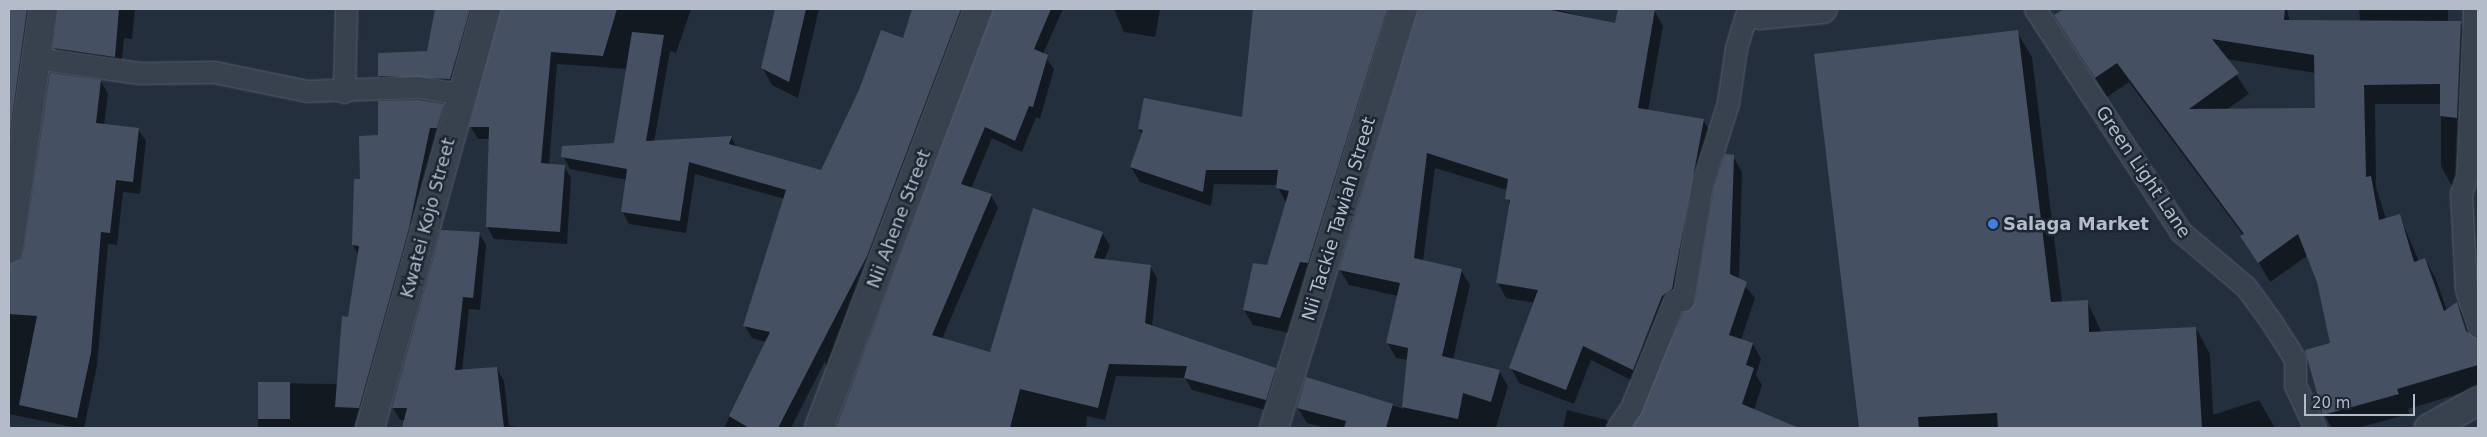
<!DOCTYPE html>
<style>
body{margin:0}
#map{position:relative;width:2487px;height:437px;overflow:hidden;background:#242f3e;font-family:"DejaVu Sans",sans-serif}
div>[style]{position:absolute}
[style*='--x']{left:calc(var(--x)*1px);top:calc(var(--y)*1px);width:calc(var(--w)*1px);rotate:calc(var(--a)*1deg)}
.shadow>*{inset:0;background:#0007}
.building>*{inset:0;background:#455162;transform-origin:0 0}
.roads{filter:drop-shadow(0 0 1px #565f6c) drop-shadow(0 0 1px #565f6c)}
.lane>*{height:21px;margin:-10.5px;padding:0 10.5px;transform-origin:10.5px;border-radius:10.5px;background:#38414e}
.street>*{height:28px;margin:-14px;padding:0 14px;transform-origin:14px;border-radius:14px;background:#38414e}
.dots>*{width:14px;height:14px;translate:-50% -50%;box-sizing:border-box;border:2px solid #1d2633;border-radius:50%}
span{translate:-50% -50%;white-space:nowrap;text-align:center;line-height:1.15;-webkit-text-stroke:5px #1d2633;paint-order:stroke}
.street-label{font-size:18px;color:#b4bcc9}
.poi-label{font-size:18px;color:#b4bcc9;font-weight:700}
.left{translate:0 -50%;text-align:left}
.frame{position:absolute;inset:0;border:10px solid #b4bcc9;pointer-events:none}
.scale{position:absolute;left:2304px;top:394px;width:111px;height:22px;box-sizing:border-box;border:2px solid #b4bcc9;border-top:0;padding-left:6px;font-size:15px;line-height:18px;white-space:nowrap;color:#b4bcc9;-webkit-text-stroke:4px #1d2633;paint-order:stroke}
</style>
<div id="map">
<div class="shadow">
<i style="clip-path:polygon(9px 9px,45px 9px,9px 201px)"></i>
<i style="clip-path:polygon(58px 9px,135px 9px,132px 39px,124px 38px,121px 69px,62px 60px,55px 48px)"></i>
<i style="clip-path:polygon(436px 9px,487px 9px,457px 91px,386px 88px,379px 76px,428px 52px)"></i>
<i style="clip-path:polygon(500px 9px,691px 9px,676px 53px,670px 51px,654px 142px,731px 137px,737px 148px,822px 172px,904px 40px,912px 9px,979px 9px,830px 384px,825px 361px,791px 428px,724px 428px,766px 342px,752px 338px,745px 326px,785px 199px,695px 174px,686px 233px,629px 224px,622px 211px,627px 180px,570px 169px,563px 156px,615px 144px,628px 69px,557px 64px,549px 165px,564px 166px,571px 178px,567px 244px,494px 239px,487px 226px,490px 139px,478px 139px,471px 127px,502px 13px)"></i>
<i style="clip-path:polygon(776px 9px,819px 9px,798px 98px,772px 85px,762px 67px)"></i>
<i style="clip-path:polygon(993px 9px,1063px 9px,1043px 54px,1054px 69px,1040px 119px,1036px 117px,1022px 152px,992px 138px,971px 189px,991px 195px,998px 208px,942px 339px,991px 353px,1102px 233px,1110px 246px,1104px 260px,1150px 266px,1157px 278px,1152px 327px,1275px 369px,1282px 381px,1273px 412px,1192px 390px,1185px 378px,1116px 376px,1105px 420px,1087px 416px,1086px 428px,837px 428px)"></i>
<i style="clip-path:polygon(1114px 9px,1160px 9px,1155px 37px,1124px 32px)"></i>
<i style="clip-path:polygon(1254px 9px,1409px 9px,1289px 333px,1253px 325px,1244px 310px,1268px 266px,1286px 203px,1277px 185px,1214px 184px,1211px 206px,1140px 182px,1131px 167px,1142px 134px,1139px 129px,1243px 119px)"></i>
<i style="clip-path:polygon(1410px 9px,1555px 9px,1616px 25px,1619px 9px,1654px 10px,1663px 26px,1648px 111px,1703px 120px,1712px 135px,1680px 304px,1641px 385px,1591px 360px,1574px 404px,1519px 383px,1511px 368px,1535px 303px,1506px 298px,1498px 283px,1510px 206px,1507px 190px,1435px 168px,1423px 261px,1461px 270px,1470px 285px,1453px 360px,1499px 371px,1508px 386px,1496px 428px,1326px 428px,1307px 423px,1298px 408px,1307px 379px,1404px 409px,1408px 360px,1396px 358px,1387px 342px,1398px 296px,1349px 285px,1340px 270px,1419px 12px)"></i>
<i style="clip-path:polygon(evenodd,2066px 9px,2287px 9px,2290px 22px,2360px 22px,2359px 9px,2448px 9px,2448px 21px,2460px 22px,2472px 42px,2466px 186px,2452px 186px,2441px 166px,2441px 104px,2375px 104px,2376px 187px,2386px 219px,2399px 215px,2419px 261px,2425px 259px,2436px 279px,2447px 311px,2457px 304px,2478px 339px,2478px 388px,2408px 409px,2409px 414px,2357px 428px,2332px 428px,2324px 414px,2332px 344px,2318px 281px,2307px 256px,2270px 282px,2243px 235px,2129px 82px,2107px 97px,2056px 16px,2066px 9px,2226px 59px,2316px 73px,2316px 109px,2226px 110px,2249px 94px,2226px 59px)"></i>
<i style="clip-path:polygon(2017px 32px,2032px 57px,2062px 302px,2087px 301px,2102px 333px,2196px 328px,2210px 354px,2213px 415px,2259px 400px,2275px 428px,1860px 428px,1815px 55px)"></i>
<i style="clip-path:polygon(101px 81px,108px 94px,104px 125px,138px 129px,146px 141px,140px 194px,123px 192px,117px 245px,108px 244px,97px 366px,84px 428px,77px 428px,9px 414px,9px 265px,16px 264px,26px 252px)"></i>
<i style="clip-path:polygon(443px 105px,450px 118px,354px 428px,258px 428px,259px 383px,338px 384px,359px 256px,353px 245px,362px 180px,380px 136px)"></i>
<i style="clip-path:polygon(1733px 156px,1742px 172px,1739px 279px,1755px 298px,1741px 340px,1753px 344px,1761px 359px,1756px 375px,1762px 385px,1754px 410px,1793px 428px,1632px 428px,1696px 303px)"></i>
<i style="clip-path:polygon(479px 233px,486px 245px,480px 310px,469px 309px,462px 371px,497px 369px,504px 381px,509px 426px,528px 428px,403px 428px,405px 420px,400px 420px,393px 408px)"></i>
<i style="clip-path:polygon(1567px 410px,1607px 420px,1612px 428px,1563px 428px)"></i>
</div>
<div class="building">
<i style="clip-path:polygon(9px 9px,27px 9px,9px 139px)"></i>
<i style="clip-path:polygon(58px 9px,119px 9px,115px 57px,53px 48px)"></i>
<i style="clip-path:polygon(435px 9px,470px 9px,450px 79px,378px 76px,378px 53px,427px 51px)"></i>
<i style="clip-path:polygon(501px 9px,617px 9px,603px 56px,551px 52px,541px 163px,565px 165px,560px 232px,486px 227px,489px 127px,469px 127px)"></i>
<i style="clip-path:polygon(775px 9px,806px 9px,789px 82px,761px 68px)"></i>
<i style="clip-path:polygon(912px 9px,961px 9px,867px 256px,778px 428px,749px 428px,729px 416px,770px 332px,743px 326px,786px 190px,689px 162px,680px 221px,621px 212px,627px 169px,561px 157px,562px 146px,614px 143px,632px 32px,664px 35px,646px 141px,732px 136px,729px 144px,821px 170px,859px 90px,881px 30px,903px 38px)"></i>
<i style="clip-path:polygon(993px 9px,1051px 9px,1034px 49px,1048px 55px,1033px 107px,1029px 106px,1015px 141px,985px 127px,961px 184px,992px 194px,932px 335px,990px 352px,1033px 208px,1103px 232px,1094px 258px,1151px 265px,1145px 323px,1276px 368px,1266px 400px,1184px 378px,1187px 366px,1109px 364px,1098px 408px,1020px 389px,1010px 428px,836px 428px)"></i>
<i style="clip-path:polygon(1253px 9px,1387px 9px,1308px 263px,1300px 262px,1280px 318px,1243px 310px,1253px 263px,1267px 265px,1289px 191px,1276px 188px,1278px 170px,1206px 170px,1203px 192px,1130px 167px,1143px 130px,1138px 129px,1144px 98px,1242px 117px)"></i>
<i style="clip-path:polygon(1418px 9px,1546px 9px,1615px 23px,1618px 9px,1655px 9px,1638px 108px,1704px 119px,1672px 289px,1662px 296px,1633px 370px,1583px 346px,1566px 390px,1509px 368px,1538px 290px,1496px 283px,1510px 200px,1505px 199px,1508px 179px,1427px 153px,1414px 258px,1462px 269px,1442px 356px,1500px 370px,1491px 402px,1463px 393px,1458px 419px,1402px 407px,1408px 348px,1386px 343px,1400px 283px,1339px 270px)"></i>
<i style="clip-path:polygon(evenodd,2064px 9px,2285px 9px,2284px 20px,2461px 21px,2457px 118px,2440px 116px,2440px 84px,2364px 85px,2366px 177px,2371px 176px,2379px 220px,2400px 214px,2414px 262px,2425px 258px,2444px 311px,2457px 302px,2466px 331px,2478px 339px,2478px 365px,2397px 389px,2399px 394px,2323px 415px,2305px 350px,2330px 343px,2317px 282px,2298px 234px,2258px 263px,2240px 236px,2244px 234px,2117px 63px,2095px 78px,2054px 15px,2064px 9px,2212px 39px,2314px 55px,2315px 108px,2189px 109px,2239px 73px,2212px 39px)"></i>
<i style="clip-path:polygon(2018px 30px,2051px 302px,2088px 300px,2089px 332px,2196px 327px,2202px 428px,1998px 428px,1997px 413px,1918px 417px,1919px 428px,1859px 428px,1814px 54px)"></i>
<i style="clip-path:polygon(50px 73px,101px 80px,96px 123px,139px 128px,133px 182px,116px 180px,110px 233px,101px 232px,91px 353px,77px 418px,19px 405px,37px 316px,9px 314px,9px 264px,21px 259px,24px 251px)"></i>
<i style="clip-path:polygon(418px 100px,444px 104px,437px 128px,430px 128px,409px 228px,359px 408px,335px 407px,342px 316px,348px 317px,359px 246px,352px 245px,354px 179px,360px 179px,359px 136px,378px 135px,378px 101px)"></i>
<i style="clip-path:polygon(1725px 154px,1734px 155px,1730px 274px,1747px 282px,1729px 335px,1753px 343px,1746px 365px,1754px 368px,1742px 404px,1799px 428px,1632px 428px,1683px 313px,1695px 302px,1714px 188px)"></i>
<i style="clip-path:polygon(441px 230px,480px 232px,473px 298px,463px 297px,455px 370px,497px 367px,504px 428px,402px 428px,407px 408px,392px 408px)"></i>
<i style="clip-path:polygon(1306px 377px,1393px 404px,1386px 428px,1344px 428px,1346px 421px,1297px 408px)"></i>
<i style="left:258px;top:382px;width:32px;height:37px"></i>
</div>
<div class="roads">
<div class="lane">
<i style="--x:2035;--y:9;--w:267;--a:56.8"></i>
<i style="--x:2181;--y:232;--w:85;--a:40.2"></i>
<i style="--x:2246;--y:287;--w:42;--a:53.7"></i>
<i style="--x:2271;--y:321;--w:45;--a:57.7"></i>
<i style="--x:2295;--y:359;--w:26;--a:90"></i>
<i style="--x:2295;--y:385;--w:47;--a:65.1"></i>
<i style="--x:2474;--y:9;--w:167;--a:92.4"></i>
<i style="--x:2467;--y:176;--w:18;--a:109"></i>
<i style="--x:2461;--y:193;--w:96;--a:87"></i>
<i style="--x:2466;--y:289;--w:40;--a:72"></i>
<i style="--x:36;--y:58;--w:104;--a:8.3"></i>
<i style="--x:139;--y:73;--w:75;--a:-0.8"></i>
<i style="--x:214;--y:72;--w:95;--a:11.5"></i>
<i style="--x:307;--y:91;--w:112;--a:-2"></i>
<i style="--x:419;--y:87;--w:44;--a:9.2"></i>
<i style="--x:344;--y:92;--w:83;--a:-88.6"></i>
<i style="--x:1617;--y:428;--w:24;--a:-55"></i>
<i style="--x:1631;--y:408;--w:115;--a:-68.1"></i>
<i style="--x:1674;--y:301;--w:9;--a:-6"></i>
<i style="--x:1683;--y:300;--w:117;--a:-80.6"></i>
<i style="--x:1702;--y:185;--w:86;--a:-72.4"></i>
<i style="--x:1728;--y:103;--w:56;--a:-81.7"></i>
<i style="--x:1736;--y:48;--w:41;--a:-72.9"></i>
</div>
<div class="street">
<i style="--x:1752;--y:9;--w:10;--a:37"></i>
<i style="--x:1760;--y:15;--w:63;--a:-5.4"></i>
<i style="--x:9;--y:249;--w:242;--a:-81.9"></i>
<i style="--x:370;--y:428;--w:435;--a:-74.5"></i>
<i style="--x:819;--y:428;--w:448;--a:-69.2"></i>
<i style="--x:1274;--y:428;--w:438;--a:-72.9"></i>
<i style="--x:2429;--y:428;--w:56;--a:-28.9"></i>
</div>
</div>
<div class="dots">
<i style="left:1993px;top:224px;background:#3f7fe0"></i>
</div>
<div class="street-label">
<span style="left:2143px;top:172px;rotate:56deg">Green Light Lane</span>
<span style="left:428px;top:218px;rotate:-75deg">Kwatei Kojo Street</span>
<span style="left:899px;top:219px;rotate:-69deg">Nii Ahene Street</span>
<span style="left:1339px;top:219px;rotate:-73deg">Nii Tackie Tawiah Street</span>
</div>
<div class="poi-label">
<span class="left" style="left:2003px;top:224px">Salaga Market</span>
</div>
<div class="frame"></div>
<div class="scale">20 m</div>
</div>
